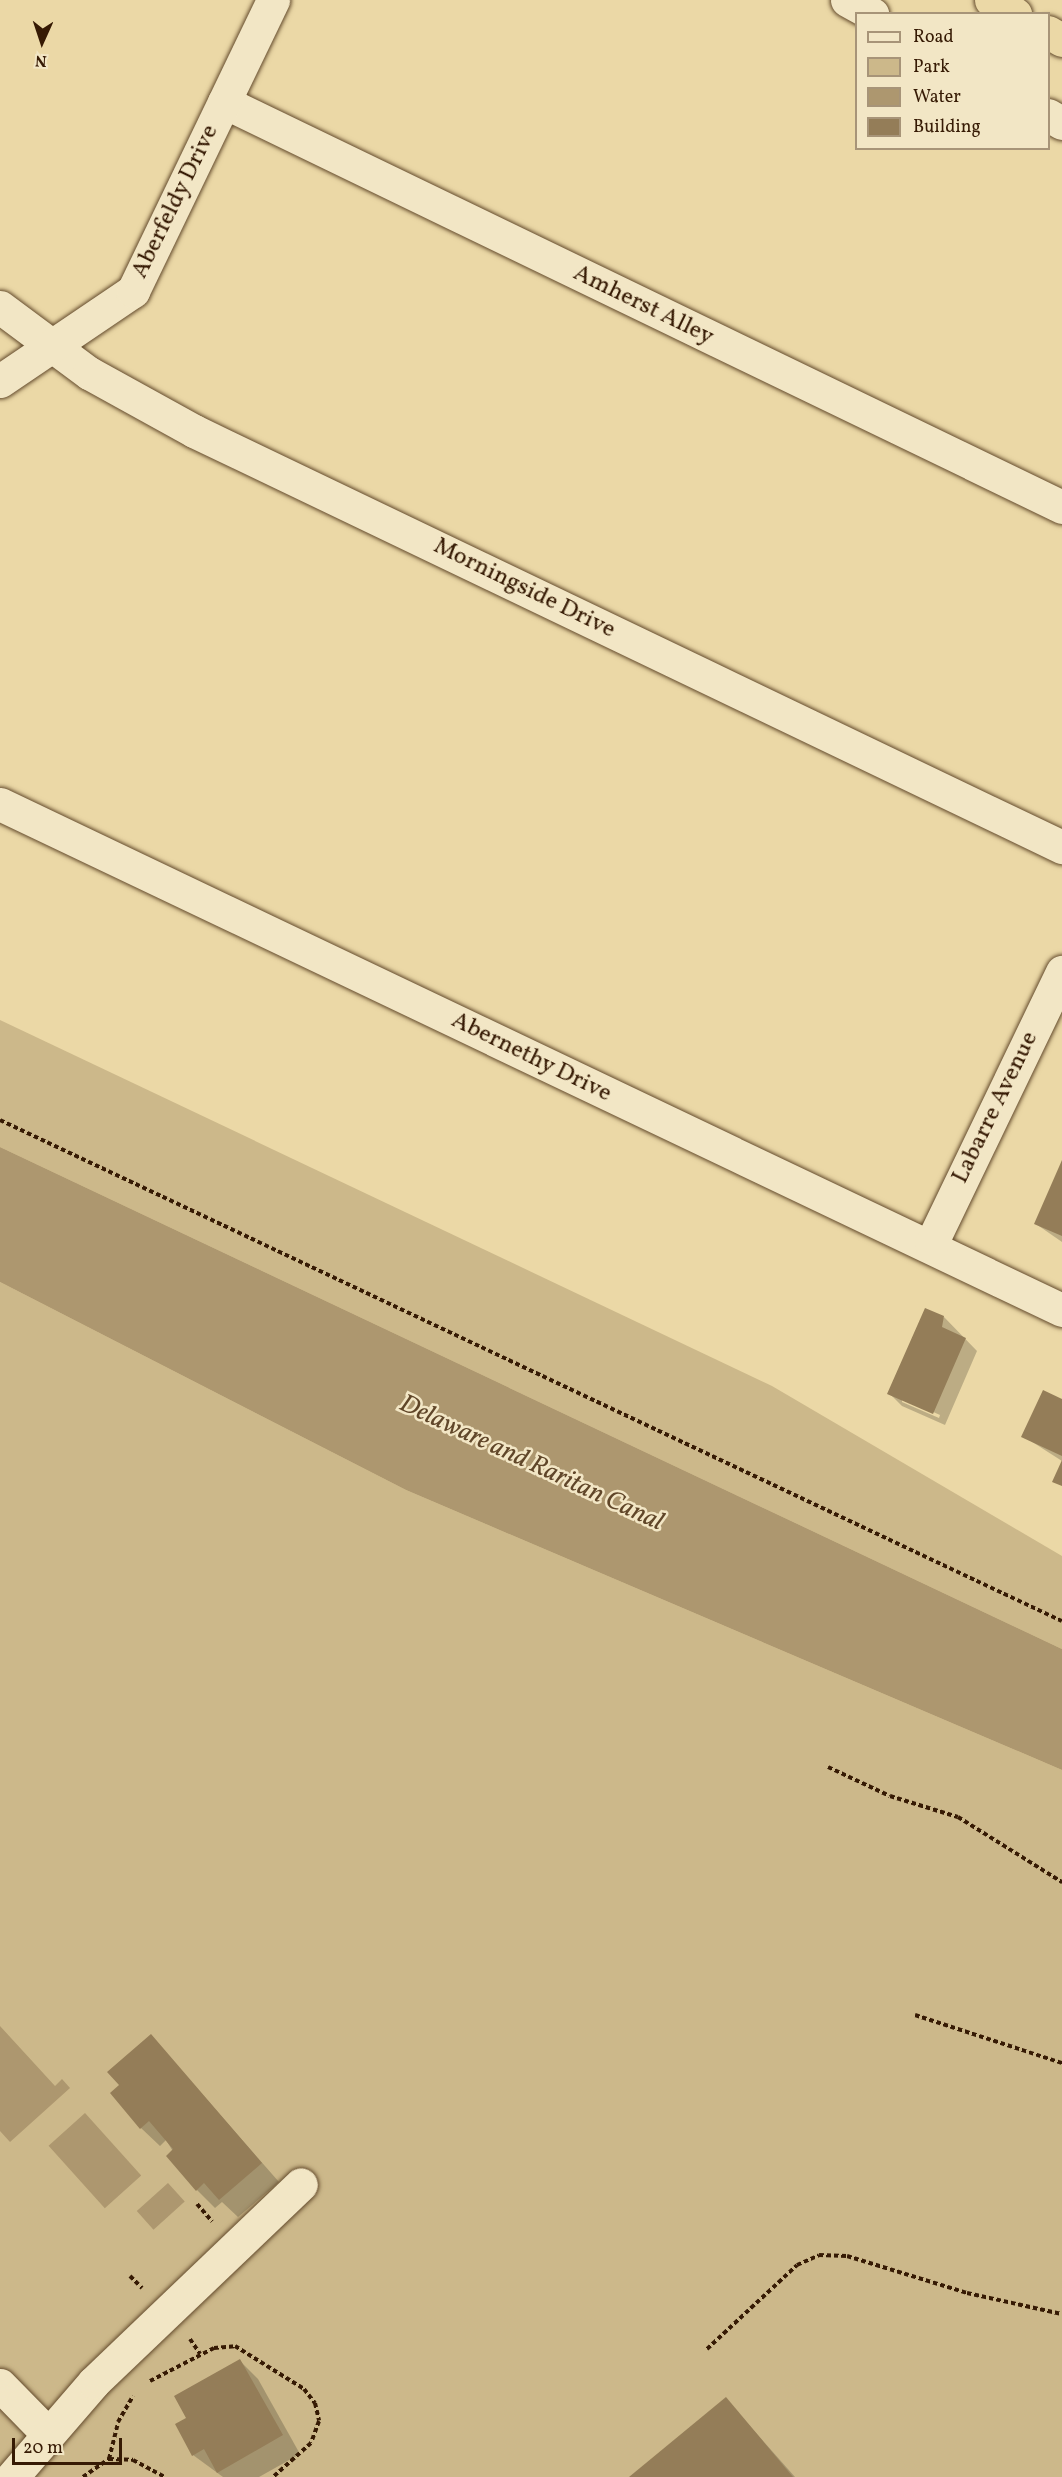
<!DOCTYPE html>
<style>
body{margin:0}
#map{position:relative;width:1062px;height:2477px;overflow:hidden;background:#ebd8a6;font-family:Vollkorn,serif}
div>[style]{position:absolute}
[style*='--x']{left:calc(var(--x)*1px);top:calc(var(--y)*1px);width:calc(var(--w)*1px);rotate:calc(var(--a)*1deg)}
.green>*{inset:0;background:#ccb88a}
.water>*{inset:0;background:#ad976f;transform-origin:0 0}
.shadow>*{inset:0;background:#0003}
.building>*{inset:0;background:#947d58}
.path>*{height:4px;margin-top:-2px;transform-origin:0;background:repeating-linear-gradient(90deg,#361a04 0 4.5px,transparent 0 7.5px)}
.roads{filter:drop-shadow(0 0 2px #634a2c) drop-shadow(0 0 2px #634a2c)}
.minor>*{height:33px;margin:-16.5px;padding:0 16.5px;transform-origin:16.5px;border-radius:16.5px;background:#f2e6c5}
.highway>*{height:33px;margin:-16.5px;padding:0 16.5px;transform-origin:16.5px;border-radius:16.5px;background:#ebd8a6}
span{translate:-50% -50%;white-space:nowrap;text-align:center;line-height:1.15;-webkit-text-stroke:5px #f2e6c5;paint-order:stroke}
.street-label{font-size:24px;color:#361a04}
.water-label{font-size:26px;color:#604629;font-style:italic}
.legend{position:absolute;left:855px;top:12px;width:195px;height:138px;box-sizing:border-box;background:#f2e6c5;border:2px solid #a79478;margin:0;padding:8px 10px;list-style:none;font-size:18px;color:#361a04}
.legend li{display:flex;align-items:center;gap:12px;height:30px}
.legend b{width:30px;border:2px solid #a79478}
.north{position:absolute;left:12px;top:12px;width:60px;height:60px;-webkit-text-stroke:4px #f2e6c5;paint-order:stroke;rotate:183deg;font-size:16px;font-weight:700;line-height:24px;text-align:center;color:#361a04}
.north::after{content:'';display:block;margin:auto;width:21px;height:27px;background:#361a04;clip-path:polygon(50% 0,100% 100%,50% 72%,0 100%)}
.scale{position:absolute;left:12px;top:2438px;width:110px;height:27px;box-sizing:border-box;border:3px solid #361a04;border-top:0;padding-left:8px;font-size:18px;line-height:21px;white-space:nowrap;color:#361a04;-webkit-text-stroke:4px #f2e6c5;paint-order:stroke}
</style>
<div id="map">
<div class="green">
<i style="clip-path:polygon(0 1020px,772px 1386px,1062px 1556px,1062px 1649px,0 1147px)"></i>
<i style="clip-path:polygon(0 1282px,406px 1490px,1062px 1770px,1062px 2477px,0 2477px)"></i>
</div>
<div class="water">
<i style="clip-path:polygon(0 1147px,1062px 1649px,1062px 1770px,406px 1490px,0 1282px)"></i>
<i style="clip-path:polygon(0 2026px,55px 2086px,62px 2079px,70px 2088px,10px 2142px,0 2131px)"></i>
<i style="left:85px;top:2113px;width:84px;height:49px;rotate:48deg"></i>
<i style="left:168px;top:2183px;width:25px;height:42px;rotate:48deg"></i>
</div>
<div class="shadow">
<i style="clip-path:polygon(1062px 1163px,1062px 1242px,1036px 1224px)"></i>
<i style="clip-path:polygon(evenodd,944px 1317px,977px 1351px,945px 1425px,902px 1406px,889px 1393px,944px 1317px,902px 1398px,940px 1415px,939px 1418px,902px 1402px,902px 1398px)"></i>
<i style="clip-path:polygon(1062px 1401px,1062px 1461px,1023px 1436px)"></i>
<i style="clip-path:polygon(151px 2036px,279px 2182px,238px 2217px,222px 2202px,215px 2208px,197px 2190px,166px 2140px,160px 2146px,141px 2128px,121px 2086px)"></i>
<i style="clip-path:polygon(240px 2361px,258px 2379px,300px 2454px,259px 2477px,223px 2477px,193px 2455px,188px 2419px)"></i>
<i style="clip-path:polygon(726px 2399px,795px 2477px,632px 2477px)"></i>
</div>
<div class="building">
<i style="clip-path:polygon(1062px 1160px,1062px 1236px,1034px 1224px)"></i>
<i style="clip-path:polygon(925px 1308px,944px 1316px,942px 1327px,966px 1338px,933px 1414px,887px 1394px)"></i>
<i style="clip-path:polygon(1043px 1390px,1062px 1399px,1062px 1456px,1021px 1437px)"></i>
<i style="clip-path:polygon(1062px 1460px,1062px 1486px,1052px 1482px)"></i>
<i style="clip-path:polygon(151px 2034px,262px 2163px,219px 2200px,204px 2183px,196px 2191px,166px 2156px,173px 2149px,149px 2121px,140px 2129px,110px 2093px,119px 2085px,107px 2072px)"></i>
<i style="clip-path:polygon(240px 2359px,283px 2435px,217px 2473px,204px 2449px,192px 2456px,175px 2424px,186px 2418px,174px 2396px)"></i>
<i style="clip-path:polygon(726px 2397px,793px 2477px,629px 2477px)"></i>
</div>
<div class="path">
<i style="--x:0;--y:1120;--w:1174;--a:25.26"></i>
<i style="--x:828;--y:1767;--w:68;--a:25.1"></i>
<i style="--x:890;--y:1796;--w:71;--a:17.2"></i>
<i style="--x:958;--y:1817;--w:123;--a:32"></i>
<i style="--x:915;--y:2015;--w:155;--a:18.1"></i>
<i style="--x:197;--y:2204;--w:23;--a:49"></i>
<i style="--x:130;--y:2276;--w:17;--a:45"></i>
<i style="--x:190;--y:2339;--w:18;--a:56"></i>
<i style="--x:707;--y:2349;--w:123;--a:-43"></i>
<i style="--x:797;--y:2265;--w:24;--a:-24"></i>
<i style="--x:819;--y:2255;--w:28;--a:2"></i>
<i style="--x:847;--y:2256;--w:126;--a:17.1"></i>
<i style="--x:967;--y:2293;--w:97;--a:12.5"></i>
<i style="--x:150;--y:2381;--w:72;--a:-27.3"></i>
<i style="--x:214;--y:2348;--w:21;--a:-5"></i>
<i style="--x:235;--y:2346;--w:81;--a:31.9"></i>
<i style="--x:304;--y:2389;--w:18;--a:52"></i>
<i style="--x:315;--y:2403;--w:18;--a:77"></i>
<i style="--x:319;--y:2421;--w:23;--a:110"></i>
<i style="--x:311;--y:2443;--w:51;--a:138.2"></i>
<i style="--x:109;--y:2459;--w:38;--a:-76"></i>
<i style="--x:118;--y:2422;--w:30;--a:-60"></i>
<i style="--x:83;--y:2477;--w:32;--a:-35"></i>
<i style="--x:109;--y:2459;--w:24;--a:2"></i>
<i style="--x:133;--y:2460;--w:36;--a:28"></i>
</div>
<div class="roads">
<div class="minor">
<i style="--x:847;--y:0;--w:29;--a:29"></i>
<i style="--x:224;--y:102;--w:931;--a:25.79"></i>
<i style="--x:1048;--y:115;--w:16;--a:30"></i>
<i style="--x:0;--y:307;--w:111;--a:36.6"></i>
<i style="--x:89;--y:373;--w:120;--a:28.9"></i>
<i style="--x:194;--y:431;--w:963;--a:25.61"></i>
<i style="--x:0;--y:381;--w:161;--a:-34.1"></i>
<i style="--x:133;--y:291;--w:323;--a:-64.3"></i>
<i style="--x:0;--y:804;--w:1176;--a:25.48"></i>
<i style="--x:931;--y:1244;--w:302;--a:-64.3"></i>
<i style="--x:0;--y:2385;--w:67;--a:45.6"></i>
<i style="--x:12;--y:2477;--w:125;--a:-49.2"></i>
<i style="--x:94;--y:2382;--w:286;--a:-43.7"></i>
</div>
<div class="highway">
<i style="--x:991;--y:0;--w:28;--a:30"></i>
<i style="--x:1048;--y:32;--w:16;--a:30"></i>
</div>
</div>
<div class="street-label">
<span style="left:176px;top:202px;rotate:-64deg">Aberfeldy Drive</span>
<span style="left:643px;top:306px;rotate:26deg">Amherst Alley</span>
<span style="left:524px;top:589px;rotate:26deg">Morningside Drive</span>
<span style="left:531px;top:1058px;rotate:26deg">Abernethy Drive</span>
<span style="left:996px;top:1108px;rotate:-64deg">Labarre Avenue</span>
</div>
<div class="water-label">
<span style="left:531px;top:1464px;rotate:25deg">Delaware and Raritan Canal</span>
</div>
<ul class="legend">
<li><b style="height:8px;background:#f2e6c5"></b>Road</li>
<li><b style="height:16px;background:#ccb88a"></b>Park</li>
<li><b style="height:16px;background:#ad976f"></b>Water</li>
<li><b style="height:16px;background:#947d58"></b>Building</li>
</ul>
<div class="north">N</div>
<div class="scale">20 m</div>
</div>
